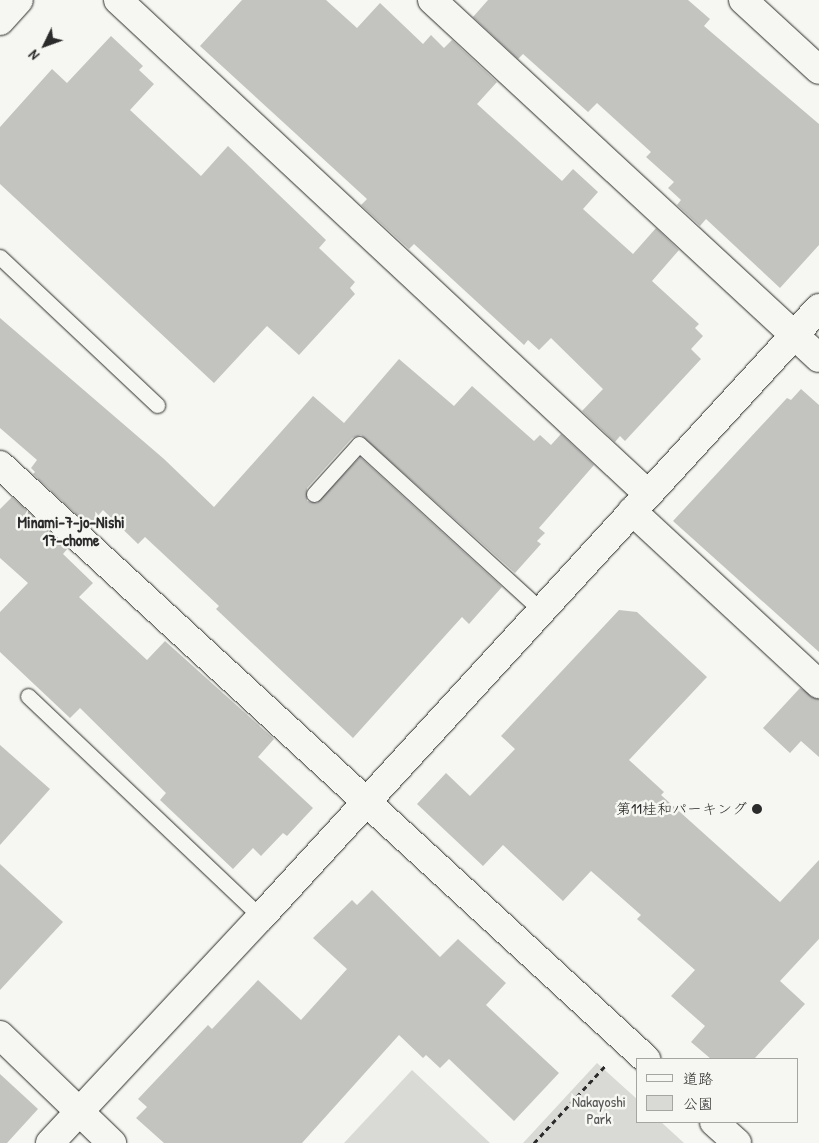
<!DOCTYPE html>
<meta charset="utf-8">
<style>
body{margin:0}
#map{position:relative;width:819px;height:1143px;overflow:hidden;background:#f6f6f2;font-family:"Patrick Hand","Klee One",sans-serif}
div>[style]{position:absolute}
[style*='--x']{left:calc(var(--x)*1px);top:calc(var(--y)*1px);width:calc(var(--w)*1px);rotate:calc(var(--a)*1deg)}
.green>*{inset:0;background:#d9d9d5}
.building>*{inset:0;background:#c3c3c0}
.path>*{height:3px;margin-top:-1.5px;transform-origin:0;background:repeating-linear-gradient(90deg,#2b2b2b 0 5px,transparent 0 9px)}
.roads{filter:drop-shadow(0 0 1px #2b2b2b) drop-shadow(0 0 1px #2b2b2b)}
.service>*{height:15px;margin:-7.5px;padding:0 7.5px;transform-origin:7.5px;border-radius:7.5px;background:#f6f6f2}
.minor>*{height:28px;margin:-14px;padding:0 14px;transform-origin:14px;border-radius:14px;background:#f6f6f2}
.tertiary>*{height:28px;margin:-14px;padding:0 14px;transform-origin:14px;border-radius:14px;background:#f6f6f2}
.dots>*{width:14px;height:14px;translate:-50% -50%;box-sizing:border-box;border:2px solid #f6f6f2;border-radius:50%}
span{translate:-50% -50%;white-space:nowrap;text-align:center;line-height:1.15;-webkit-text-stroke:5px #f6f6f2;paint-order:stroke}
.poi-label{font-size:15px;color:#2b2b2b}
.right{translate:-100% -50%;text-align:right}
.park-label{font-size:15px;color:#565656}
.neighbourhood-label{font-size:16px;color:#2b2b2b;font-weight:700}
.legend{position:absolute;left:636px;top:1058px;width:162px;height:65px;box-sizing:border-box;background:#f6f6f2;border:1px solid #a5a5a2;margin:0;padding:6px 9px;list-style:none;font-size:15px;color:#2b2b2b}
.legend li{display:flex;align-items:center;gap:10px;height:25px}
.legend b{width:25px;border:1px solid #a5a5a2}
.north{position:absolute;left:20px;top:20px;width:50px;height:50px;-webkit-text-stroke:4px #f6f6f2;paint-order:stroke;rotate:228deg;font-size:14px;font-weight:700;line-height:20px;text-align:center;color:#2b2b2b}
.north::after{content:'';display:block;margin:auto;width:18px;height:22px;background:#2b2b2b;clip-path:polygon(50% 0,100% 100%,50% 72%,0 100%)}
</style>
<div id="map">
<div class="green">
<i style="clip-path:polygon(597px 1063px,638px 1100px,638px 1122px,661px 1122px,684px 1143px,523px 1143px)"></i>
<i style="clip-path:polygon(412px 1070px,490px 1143px,344px 1143px)"></i>
</div>
<div class="building">
<i style="clip-path:polygon(242px 0,326px 0,357px 28px,380px 3px,423px 44px,431px 35px,444px 48px,452px 40px,497px 82px,477px 104px,562px 181px,573px 169px,598px 192px,583px 209px,633px 254px,656px 228px,679px 250px,652px 281px,699px 324px,695px 328px,703px 336px,691px 349px,701px 359px,625px 441px,620px 436px,615px 442px,582px 411px,603px 389px,551px 338px,539px 350px,528px 340px,524px 345px,414px 244px,409px 249px,361px 205px,367px 199px,200px 46px)"></i>
<i style="clip-path:polygon(488px 0,688px 0,710px 19px,704px 26px,819px 124px,819px 245px,780px 288px,706px 219px,700px 226px,677px 205px,681px 200px,668px 188px,674px 182px,646px 157px,651px 152px,597px 103px,588px 112px,523px 54px,518px 59px,473px 17px)"></i>
<i style="clip-path:polygon(111px 36px,143px 66px,139px 70px,154px 84px,130px 110px,201px 176px,228px 146px,326px 240px,319px 248px,355px 282px,350px 288px,355px 294px,299px 355px,267px 326px,214px 383px,0 184px,0 127px,52px 69px,67px 83px)"></i>
<i style="clip-path:polygon(0 318px,164px 459px,214px 507px,313px 396px,344px 423px,399px 359px,454px 406px,472px 386px,534px 441px,540px 435px,551px 445px,561px 434px,594px 465px,539px 528px,545px 533px,537px 541px,541px 544px,515px 573px,361px 435px,352px 438px,307px 488px,307px 501px,317px 503px,360px 457px,502px 587px,469px 624px,462px 617px,353px 738px,216px 609px,219px 606px,145px 537px,138px 544px,103px 510px,89px 526px,33px 474px,35px 472px,31px 468px,37px 460px,0 428px)"></i>
<i style="clip-path:polygon(801px 389px,819px 405px,819px 652px,673px 521px,787px 398px,791px 400px)"></i>
<i style="clip-path:polygon(12px 497px,68px 548px,63px 554px,93px 583px,79px 597px,147px 660px,165px 641px,274px 739px,258px 757px,313px 808px,287px 836px,283px 833px,261px 856px,253px 848px,233px 869px,160px 800px,166px 793px,80px 708px,70px 718px,0 652px,0 612px,28px 583px,0 558px,0 509px)"></i>
<i style="clip-path:polygon(619px 610px,637px 612px,707px 677px,629px 760px,664px 792px,661px 795px,780px 902px,819px 860px,819px 939px,780px 981px,805px 1004px,754px 1059px,711px 1059px,691px 1042px,705px 1026px,671px 996px,695px 970px,637px 919px,641px 915px,591px 871px,563px 901px,503px 845px,483px 866px,417px 804px,446px 773px,470px 796px,515px 749px,501px 736px)"></i>
<i style="clip-path:polygon(800px 688px,819px 699px,819px 757px,801px 741px,790px 753px,763px 728px)"></i>
<i style="clip-path:polygon(0 745px,50px 789px,0 845px)"></i>
<i style="clip-path:polygon(0 864px,63px 922px,0 990px)"></i>
<i style="clip-path:polygon(372px 890px,440px 957px,458px 939px,506px 983px,486px 1005px,559px 1073px,514px 1121px,449px 1059px,440px 1068px,426px 1055px,423px 1058px,399px 1035px,302px 1143px,164px 1143px,136px 1118px,147px 1107px,138px 1099px,208px 1025px,212px 1029px,258px 980px,301px 1020px,347px 969px,313px 938px,352px 900px,357px 905px)"></i>
<i style="clip-path:polygon(0 1074px,38px 1109px,7px 1143px,0 1143px)"></i>
</div>
<div class="path">
<i style="--x:534;--y:1143;--w:105;--a:-47.3"></i>
</div>
<div class="roads">
<div class="service">
<i style="--x:0;--y:257;--w:216;--a:43.3"></i>
<i style="--x:314;--y:494;--w:67;--a:-48"></i>
<i style="--x:359;--y:444;--w:246;--a:42.4"></i>
<i style="--x:28;--y:696;--w:321;--a:43.5"></i>
</div>
<div class="minor">
<i style="--x:118;--y:0;--w:725;--a:42.99"></i>
<i style="--x:432;--y:0;--w:527;--a:42.77"></i>
<i style="--x:743;--y:0;--w:103;--a:42.6"></i>
<i style="--x:0;--y:465;--w:878;--a:42.6"></i>
<i style="--x:632;--y:511;--w:255;--a:42.8"></i>
<i style="--x:0;--y:1035;--w:156;--a:44"></i>
<i style="--x:714;--y:1122;--w:31;--a:42"></i>
<i style="--x:50;--y:1143;--w:309;--a:-47"></i>
<i style="--x:261;--y:917;--w:826;--a:-47.5"></i>
</div>
<div class="tertiary">
<i style="--x:0;--y:21;--w:28;--a:-48"></i>
</div>
</div>
<div class="dots">
<i style="left:757px;top:809px;background:#2b2b2b"></i>
</div>
<div class="poi-label">
<span class="right" style="left:747px;top:809px">第11桂和パーキング</span>
</div>
<div class="park-label">
<span style="left:599px;top:1110px">Nakayoshi<br>Park</span>
</div>
<div class="neighbourhood-label">
<span style="left:71px;top:531px">Minami-7-jo-Nishi<br>17-chome</span>
</div>
<ul class="legend">
<li><b style="height:6px;background:#f6f6f2"></b>道路</li>
<li><b style="height:14px;background:#d9d9d5"></b>公園</li>
</ul>
<div class="north">N</div>
</div>
